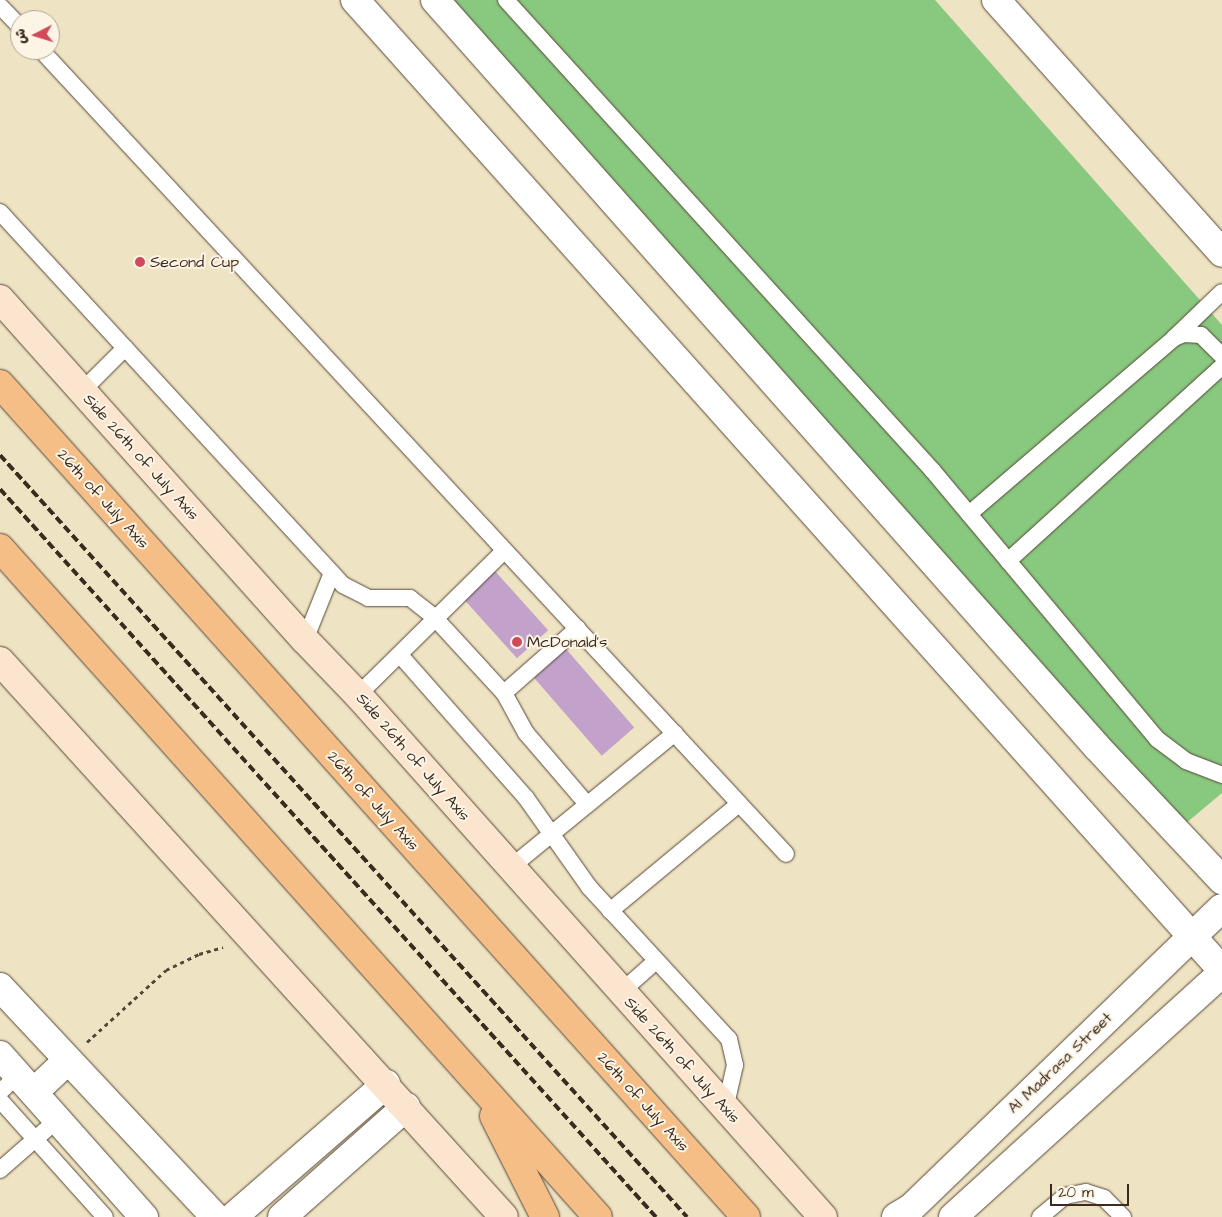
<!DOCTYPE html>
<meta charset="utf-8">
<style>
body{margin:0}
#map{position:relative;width:1222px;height:1217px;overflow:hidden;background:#eee3c2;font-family:"Architects Daughter","Playpen Sans Arabic",sans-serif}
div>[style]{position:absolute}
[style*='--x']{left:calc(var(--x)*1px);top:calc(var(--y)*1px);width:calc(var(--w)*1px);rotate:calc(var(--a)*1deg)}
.green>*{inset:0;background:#89c87f}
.building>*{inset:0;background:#c2a2ca;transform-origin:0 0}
.path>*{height:3px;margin-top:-1.5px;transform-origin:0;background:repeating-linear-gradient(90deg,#564637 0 4px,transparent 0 8px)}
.roads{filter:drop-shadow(0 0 1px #564637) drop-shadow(0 0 1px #564637)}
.lane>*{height:16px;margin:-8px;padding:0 8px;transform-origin:8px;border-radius:8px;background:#fff}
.street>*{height:28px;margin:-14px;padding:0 14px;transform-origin:14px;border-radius:14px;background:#fff}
.secondary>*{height:28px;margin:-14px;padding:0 14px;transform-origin:14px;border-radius:14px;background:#fbe5cf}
.highway>*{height:28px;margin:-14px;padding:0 14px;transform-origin:14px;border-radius:14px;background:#f6be87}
.rail>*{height:4px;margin-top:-2px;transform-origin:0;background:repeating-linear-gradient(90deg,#3b2a1e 0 8px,transparent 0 12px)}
.dots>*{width:14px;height:14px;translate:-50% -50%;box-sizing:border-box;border:2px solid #fcf5e5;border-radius:50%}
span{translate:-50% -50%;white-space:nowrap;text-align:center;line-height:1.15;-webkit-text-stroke:4px #fcf5e5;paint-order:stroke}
.poi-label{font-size:16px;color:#3b2a1e}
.left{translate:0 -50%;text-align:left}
.street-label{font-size:16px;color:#3b2a1e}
.north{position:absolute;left:10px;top:10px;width:50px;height:50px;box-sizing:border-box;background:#fcf5e5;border:1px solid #afa495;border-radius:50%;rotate:265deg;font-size:14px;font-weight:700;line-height:20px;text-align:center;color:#3b2a1e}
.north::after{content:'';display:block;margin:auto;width:18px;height:22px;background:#d1495b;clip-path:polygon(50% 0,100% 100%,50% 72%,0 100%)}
.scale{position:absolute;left:1050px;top:1184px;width:79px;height:22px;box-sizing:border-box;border:2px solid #3b2a1e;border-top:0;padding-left:6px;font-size:15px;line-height:18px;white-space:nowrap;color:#3b2a1e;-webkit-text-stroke:4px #fcf5e5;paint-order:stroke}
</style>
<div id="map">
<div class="green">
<i style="clip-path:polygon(447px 0,935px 0,1222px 325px,1222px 793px,1185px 824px)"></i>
</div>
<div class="building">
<i style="left:494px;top:570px;width:81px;height:42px;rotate:48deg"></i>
<i style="left:566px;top:649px;width:104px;height:43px;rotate:49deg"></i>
</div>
<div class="path">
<i style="--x:87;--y:1042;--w:107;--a:-42.3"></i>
<i style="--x:166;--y:970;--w:37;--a:-26"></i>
<i style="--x:199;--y:954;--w:25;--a:-16"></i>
</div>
<div class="roads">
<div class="lane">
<i style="--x:506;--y:0;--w:636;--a:47.81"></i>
<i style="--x:933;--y:471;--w:349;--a:50.1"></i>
<i style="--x:1157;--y:739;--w:36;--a:37"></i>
<i style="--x:1186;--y:761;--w:39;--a:21"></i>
<i style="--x:0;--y:6;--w:29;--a:46"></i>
<i style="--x:41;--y:50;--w:1096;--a:47.18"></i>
<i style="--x:0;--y:212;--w:507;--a:47.4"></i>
<i style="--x:343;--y:585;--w:28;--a:27"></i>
<i style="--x:368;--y:598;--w:42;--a:0"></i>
<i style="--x:410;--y:598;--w:31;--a:38"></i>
<i style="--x:434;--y:617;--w:103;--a:47.4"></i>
<i style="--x:504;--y:693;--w:46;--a:61.2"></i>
<i style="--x:526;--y:733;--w:92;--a:49.4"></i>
<i style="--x:1174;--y:338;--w:11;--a:-22"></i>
<i style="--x:1184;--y:334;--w:17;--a:3"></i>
<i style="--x:1201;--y:335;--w:30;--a:45"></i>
<i style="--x:82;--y:391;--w:61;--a:-45"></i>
<i style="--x:969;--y:514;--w:270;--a:-40.6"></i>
<i style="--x:1174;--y:338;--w:66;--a:-43.8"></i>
<i style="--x:1008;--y:561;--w:290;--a:-42.3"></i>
<i style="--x:305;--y:640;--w:72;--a:-68.1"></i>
<i style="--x:400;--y:655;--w:191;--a:48.6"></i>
<i style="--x:526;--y:798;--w:109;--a:54.7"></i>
<i style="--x:589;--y:887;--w:207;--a:47.4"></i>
<i style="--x:729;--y:1039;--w:27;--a:77"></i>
<i style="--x:735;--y:1065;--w:45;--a:102.8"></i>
<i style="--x:504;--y:693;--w:98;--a:-41.3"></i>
<i style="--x:358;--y:695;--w:205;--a:-44.6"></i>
<i style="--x:510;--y:868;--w:213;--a:-39.3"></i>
<i style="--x:610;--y:911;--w:168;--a:-39.7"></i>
<i style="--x:621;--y:992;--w:47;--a:-41.5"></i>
<i style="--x:0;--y:1092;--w:25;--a:-43"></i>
<i style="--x:0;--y:1100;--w:157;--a:48.1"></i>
<i style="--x:0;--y:1170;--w:77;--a:-41.3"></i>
<i style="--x:1040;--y:1217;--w:33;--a:-40"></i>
<i style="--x:1065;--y:1196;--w:21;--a:-11"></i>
<i style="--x:1086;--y:1192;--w:19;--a:18"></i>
<i style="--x:1104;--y:1198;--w:27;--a:45"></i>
</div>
<div class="street">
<i style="--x:355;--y:0;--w:1301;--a:48.21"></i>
<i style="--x:435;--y:0;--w:998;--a:48.45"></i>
<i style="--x:1097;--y:747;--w:183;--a:46.8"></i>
<i style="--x:996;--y:0;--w:339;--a:48.2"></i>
<i style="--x:0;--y:987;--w:315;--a:46.9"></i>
<i style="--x:0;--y:1055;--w:217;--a:48.4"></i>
<i style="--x:34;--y:1092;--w:45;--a:-43.2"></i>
<i style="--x:233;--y:1217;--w:203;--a:-41"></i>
<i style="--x:282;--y:1217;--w:166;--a:-41.6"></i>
<i style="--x:896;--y:1217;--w:17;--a:-31"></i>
<i style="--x:911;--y:1208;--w:432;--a:-44"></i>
<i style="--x:953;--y:1217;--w:363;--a:-42.2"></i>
</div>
<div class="secondary">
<i style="--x:0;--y:299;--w:457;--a:48.2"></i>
<i style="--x:305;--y:640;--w:76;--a:46.1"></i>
<i style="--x:358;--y:695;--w:699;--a:48.31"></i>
<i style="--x:0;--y:661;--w:750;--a:47.81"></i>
</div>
<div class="highway">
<i style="--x:0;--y:384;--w:1118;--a:48.15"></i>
<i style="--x:0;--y:548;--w:897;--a:48.21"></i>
<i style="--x:494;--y:1116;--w:113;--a:63.2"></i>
</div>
</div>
<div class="rail">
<i style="--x:0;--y:455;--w:1026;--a:47.96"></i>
<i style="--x:0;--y:489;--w:980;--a:47.98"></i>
</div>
<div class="dots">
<i style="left:140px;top:262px;background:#d1495b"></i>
<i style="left:517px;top:642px;background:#d1495b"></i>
</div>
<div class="poi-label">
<span class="left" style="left:150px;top:262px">Second Cup</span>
<span class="left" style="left:527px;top:642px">McDonald's</span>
</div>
<div class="street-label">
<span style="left:141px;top:457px;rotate:48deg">Side 26th of July Axis</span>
<span style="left:103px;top:499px;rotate:48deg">26th of July Axis</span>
<span style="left:413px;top:757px;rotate:49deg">Side 26th of July Axis</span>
<span style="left:373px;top:801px;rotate:48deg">26th of July Axis</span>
<span style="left:682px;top:1060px;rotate:48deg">Side 26th of July Axis</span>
<span style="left:1060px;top:1063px;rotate:-44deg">Al Madrasa Street</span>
<span style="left:643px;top:1102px;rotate:48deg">26th of July Axis</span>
</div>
<div class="north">ش</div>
<div class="scale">20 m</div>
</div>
